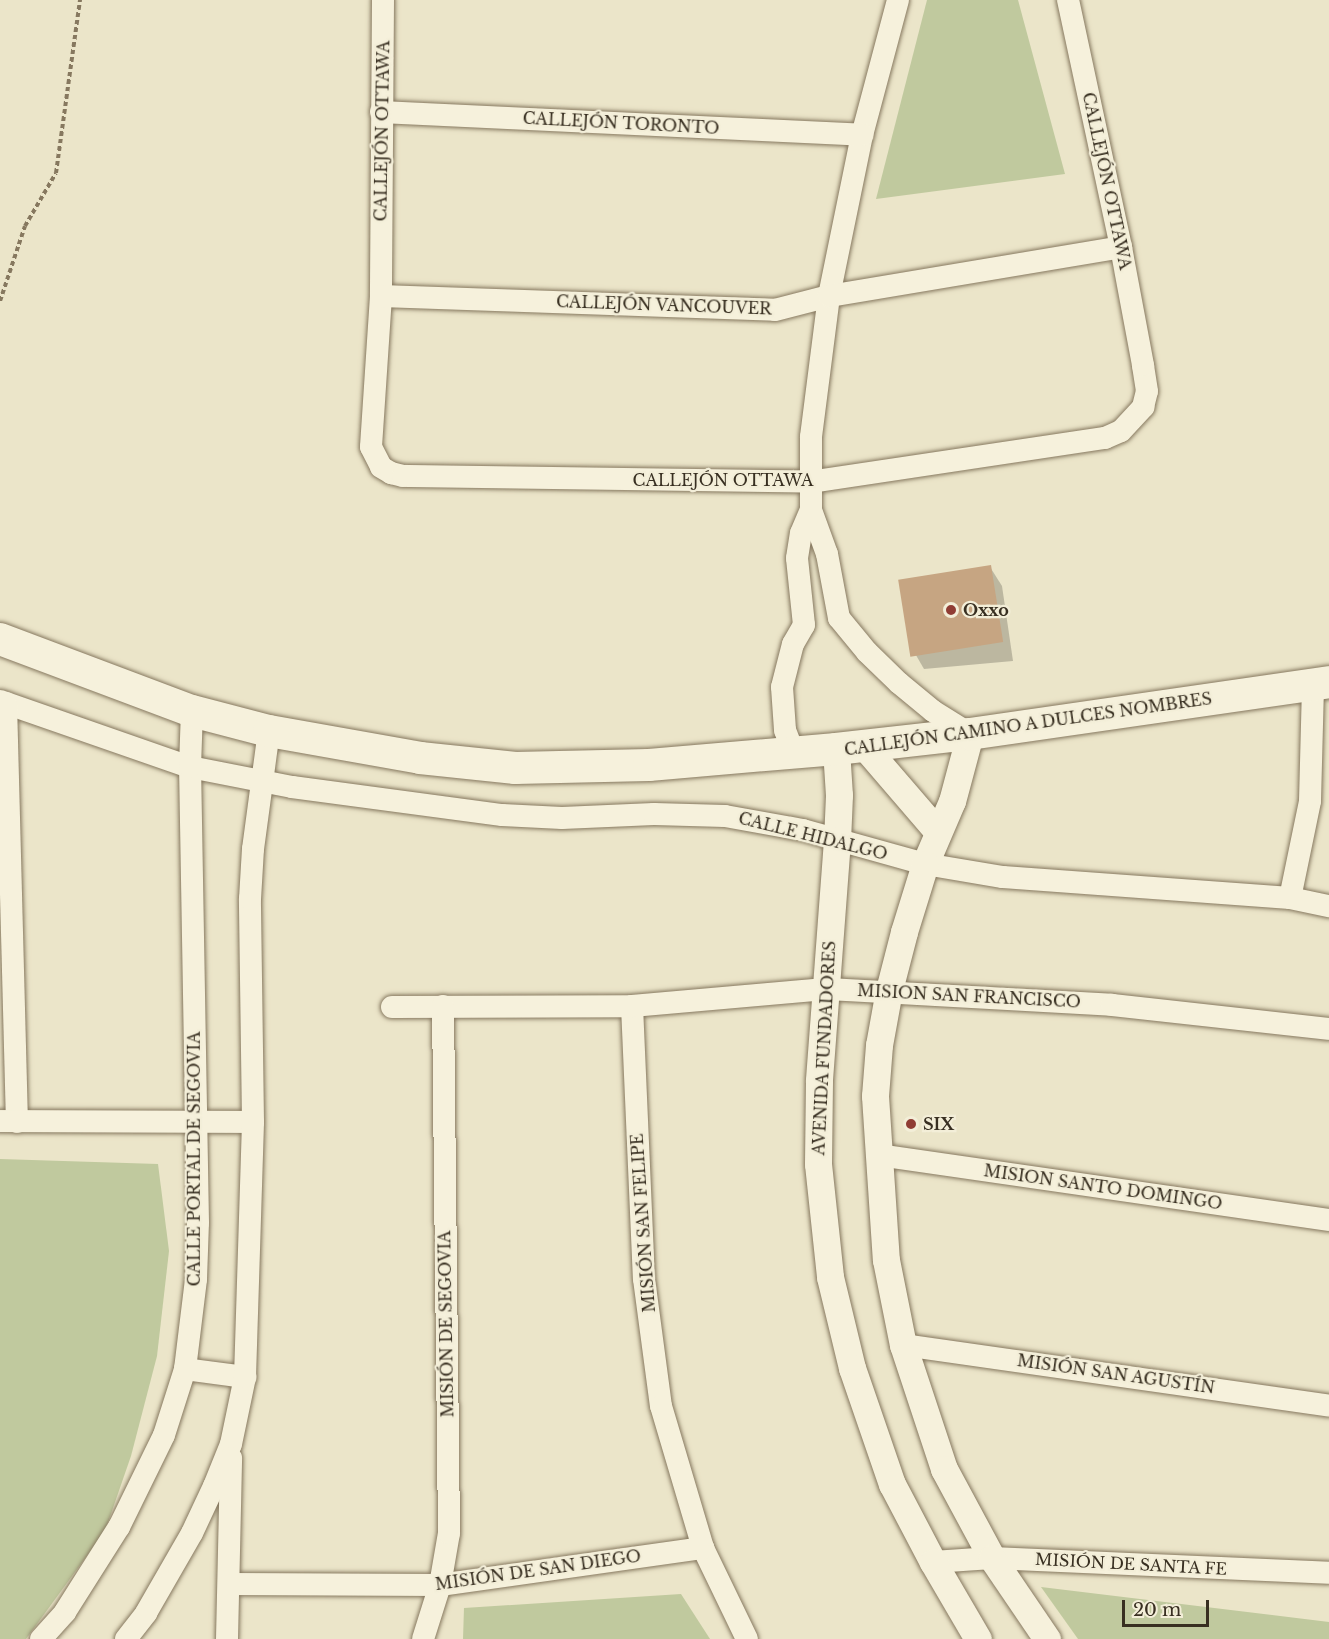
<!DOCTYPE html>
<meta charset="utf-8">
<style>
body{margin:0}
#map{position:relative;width:1329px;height:1639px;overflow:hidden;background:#ebe5c9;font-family:"Libre Baskerville",serif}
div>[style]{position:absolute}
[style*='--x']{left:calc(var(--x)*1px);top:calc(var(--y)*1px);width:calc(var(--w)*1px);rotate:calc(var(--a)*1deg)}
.green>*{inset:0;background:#c0c99e}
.shadow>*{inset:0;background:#0003}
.building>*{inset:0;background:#c6a582;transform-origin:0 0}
.path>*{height:4px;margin-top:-2px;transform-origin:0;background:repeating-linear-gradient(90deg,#86785f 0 4.5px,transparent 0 7.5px)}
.roads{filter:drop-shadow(0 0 2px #86785f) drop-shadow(0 0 2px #86785f)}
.minor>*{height:22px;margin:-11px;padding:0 11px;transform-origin:11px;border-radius:11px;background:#f6f1dc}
.tertiary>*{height:27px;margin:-13.5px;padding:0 13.5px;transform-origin:13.5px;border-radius:13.5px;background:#f6f1dc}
.secondary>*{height:32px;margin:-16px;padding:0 16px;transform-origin:16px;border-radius:16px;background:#f6f1dc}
.dots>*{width:16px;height:16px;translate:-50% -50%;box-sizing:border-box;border:3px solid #f3eed8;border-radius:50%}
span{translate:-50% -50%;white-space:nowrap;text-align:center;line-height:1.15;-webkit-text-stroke:4.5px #f3eed8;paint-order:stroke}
.street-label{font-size:16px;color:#382f21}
.poi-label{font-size:16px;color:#382f21;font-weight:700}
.left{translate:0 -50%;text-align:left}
.scale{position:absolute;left:1122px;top:1600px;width:87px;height:27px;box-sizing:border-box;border:3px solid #382f21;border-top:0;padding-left:8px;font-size:18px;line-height:21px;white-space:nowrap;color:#382f21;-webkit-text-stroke:4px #f3eed8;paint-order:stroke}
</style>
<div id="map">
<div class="green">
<i style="clip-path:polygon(927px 0,1018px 0,1065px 174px,876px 199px)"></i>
<i style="clip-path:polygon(0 1159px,158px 1164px,169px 1251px,157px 1356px,131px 1456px,105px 1531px,26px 1639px,0 1639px)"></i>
<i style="clip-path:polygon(1041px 1587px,1329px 1622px,1329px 1639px,1078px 1639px)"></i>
<i style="clip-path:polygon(681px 1594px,710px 1639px,463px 1639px,464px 1608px)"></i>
</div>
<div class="shadow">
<i style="clip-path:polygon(990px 567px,1002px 586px,1013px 661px,924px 669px,913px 650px)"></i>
</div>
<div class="building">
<i style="left:991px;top:565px;width:78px;height:94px;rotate:81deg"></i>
</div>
<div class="path">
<i style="--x:0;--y:301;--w:79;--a:-71.6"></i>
<i style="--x:25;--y:226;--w:61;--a:-59.7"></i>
<i style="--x:56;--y:173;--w:175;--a:-82.1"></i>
</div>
<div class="roads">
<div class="minor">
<i style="--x:383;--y:0;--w:296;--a:90.4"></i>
<i style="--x:381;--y:296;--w:151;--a:93.8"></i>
<i style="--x:371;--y:447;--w:22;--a:63"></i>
<i style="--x:381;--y:467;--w:12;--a:31"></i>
<i style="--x:391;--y:473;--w:12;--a:14"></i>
<i style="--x:403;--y:476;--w:407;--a:0.8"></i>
<i style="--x:810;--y:482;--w:298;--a:-8.5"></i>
<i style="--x:1105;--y:438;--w:17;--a:-24"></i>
<i style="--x:1121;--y:431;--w:33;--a:-47"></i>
<i style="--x:1143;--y:407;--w:16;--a:-76"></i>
<i style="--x:1147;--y:391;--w:26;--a:-99"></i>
<i style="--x:1143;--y:365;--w:120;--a:-100.6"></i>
<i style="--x:1121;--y:247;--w:253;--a:-102.1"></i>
<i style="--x:898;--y:0;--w:140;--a:104.9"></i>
<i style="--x:862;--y:135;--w:164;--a:101.6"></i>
<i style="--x:829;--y:296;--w:142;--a:97.3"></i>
<i style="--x:811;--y:437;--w:73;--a:90"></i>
<i style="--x:811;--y:510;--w:47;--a:70"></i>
<i style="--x:827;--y:554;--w:65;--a:79.4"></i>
<i style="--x:839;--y:618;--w:44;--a:50.5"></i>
<i style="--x:867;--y:652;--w:45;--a:44.1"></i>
<i style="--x:899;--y:683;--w:44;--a:39.5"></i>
<i style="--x:933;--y:711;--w:44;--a:31.9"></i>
<i style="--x:381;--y:112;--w:482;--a:2.7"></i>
<i style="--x:381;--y:296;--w:394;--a:2"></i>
<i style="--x:775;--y:310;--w:56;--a:-14.5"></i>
<i style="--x:829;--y:296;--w:296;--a:-9.5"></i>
<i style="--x:0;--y:701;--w:201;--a:19.2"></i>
<i style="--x:190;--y:767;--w:104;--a:11.1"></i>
<i style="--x:292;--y:787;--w:212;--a:7.6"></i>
<i style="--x:502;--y:815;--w:60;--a:2.9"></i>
<i style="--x:562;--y:818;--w:92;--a:-2.5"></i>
<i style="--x:654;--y:814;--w:71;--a:1.6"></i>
<i style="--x:725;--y:816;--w:79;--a:10.2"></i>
<i style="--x:803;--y:830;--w:127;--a:15.6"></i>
<i style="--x:925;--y:864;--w:79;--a:9.5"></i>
<i style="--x:1003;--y:877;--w:288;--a:4.2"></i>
<i style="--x:1290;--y:898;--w:40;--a:12"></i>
<i style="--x:6;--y:703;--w:419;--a:88.5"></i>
<i style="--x:793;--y:751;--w:22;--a:-111"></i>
<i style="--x:785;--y:730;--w:43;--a:-94"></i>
<i style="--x:782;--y:687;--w:44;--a:-75.7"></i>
<i style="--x:793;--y:644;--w:22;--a:-60"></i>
<i style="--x:804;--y:625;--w:67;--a:-96"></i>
<i style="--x:797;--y:558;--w:25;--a:-81"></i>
<i style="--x:801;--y:533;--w:25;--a:-67"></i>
<i style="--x:1290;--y:898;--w:99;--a:-78.3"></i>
<i style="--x:1310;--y:801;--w:116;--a:-88.5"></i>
<i style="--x:632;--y:1006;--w:273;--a:87.5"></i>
<i style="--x:644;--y:1279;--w:128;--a:82.4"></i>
<i style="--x:661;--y:1406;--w:148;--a:73.5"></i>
<i style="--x:703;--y:1548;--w:101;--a:64.2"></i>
<i style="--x:392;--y:1007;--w:240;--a:-0.2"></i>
<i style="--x:632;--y:1006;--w:197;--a:-5"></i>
<i style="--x:828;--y:989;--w:284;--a:3.2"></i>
<i style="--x:1112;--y:1005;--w:218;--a:6.3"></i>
<i style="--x:0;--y:1121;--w:253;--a:0.2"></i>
<i style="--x:878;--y:1155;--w:456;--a:8.2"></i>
<i style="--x:903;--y:1345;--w:430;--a:8.1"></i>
<i style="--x:185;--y:1369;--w:61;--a:7.6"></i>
<i style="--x:933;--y:1562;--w:59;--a:-3.9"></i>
<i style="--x:992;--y:1558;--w:337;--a:2.5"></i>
<i style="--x:229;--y:1584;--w:211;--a:0.3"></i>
<i style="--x:440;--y:1585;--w:266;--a:-8"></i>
<i style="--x:41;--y:1639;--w:36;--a:-48"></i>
<i style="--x:65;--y:1612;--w:101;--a:-57.6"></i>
<i style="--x:119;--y:1527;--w:102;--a:-63.9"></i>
<i style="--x:164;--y:1435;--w:69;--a:-72.3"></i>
<i style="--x:185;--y:1369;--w:91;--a:-83"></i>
<i style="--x:196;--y:1279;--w:56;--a:-88"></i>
<i style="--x:198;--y:1223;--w:456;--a:-91"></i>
<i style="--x:190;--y:767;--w:56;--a:-88"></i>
<i style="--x:126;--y:1639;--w:33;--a:-52"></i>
<i style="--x:146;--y:1613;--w:92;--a:-60.1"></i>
<i style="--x:192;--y:1533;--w:52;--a:-64.9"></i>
<i style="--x:214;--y:1486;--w:45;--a:-68"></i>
<i style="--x:231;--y:1444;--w:68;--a:-78.2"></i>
<i style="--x:245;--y:1377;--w:255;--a:-88.2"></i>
<i style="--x:253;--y:1122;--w:223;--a:-90.8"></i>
<i style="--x:250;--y:899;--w:50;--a:-86.6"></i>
<i style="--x:253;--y:849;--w:119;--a:-82.3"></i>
<i style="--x:227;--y:1639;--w:181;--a:-88.7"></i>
<i style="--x:423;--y:1639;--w:57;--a:-72.5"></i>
<i style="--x:440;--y:1585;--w:53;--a:-80.2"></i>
<i style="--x:449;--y:1533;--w:527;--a:-90.65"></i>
</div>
<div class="tertiary">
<i style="--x:970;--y:734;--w:69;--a:105"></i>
<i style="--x:952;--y:801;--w:69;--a:113.2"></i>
<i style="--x:925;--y:864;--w:71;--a:107.2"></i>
<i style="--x:904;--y:932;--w:60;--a:104.5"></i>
<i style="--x:889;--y:990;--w:56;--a:100.3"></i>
<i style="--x:879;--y:1045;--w:51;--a:94.5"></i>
<i style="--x:875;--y:1096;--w:164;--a:86.2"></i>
<i style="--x:886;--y:1260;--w:87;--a:78.7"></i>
<i style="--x:903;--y:1345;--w:131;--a:71.7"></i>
<i style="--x:944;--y:1469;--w:101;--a:61.7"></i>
<i style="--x:992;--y:1558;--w:98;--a:55.8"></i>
<i style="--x:864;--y:746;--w:113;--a:49.3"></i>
<i style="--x:836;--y:749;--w:46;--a:86.3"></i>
<i style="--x:839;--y:795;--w:45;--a:92.5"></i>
<i style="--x:837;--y:840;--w:242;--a:94.3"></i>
<i style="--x:819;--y:1081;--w:83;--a:90.7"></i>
<i style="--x:818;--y:1164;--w:114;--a:83.9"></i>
<i style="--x:830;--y:1277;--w:94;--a:76.4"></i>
<i style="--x:852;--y:1368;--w:123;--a:71"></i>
<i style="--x:892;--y:1484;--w:88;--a:62.3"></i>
<i style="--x:933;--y:1562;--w:89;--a:59.7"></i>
</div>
<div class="secondary">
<i style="--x:0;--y:639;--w:205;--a:20.6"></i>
<i style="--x:192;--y:711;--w:80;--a:14.6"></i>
<i style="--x:269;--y:731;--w:153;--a:10.1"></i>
<i style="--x:420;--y:758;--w:96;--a:6"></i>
<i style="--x:515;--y:768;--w:134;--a:-1.3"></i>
<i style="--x:649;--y:765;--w:188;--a:-4.9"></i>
<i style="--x:836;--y:749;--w:135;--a:-6.4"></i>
<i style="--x:970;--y:734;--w:363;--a:-8.2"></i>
</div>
</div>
<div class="dots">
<i style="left:951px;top:610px;background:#903d34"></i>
<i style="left:911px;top:1124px;background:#903d34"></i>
</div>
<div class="street-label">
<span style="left:621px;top:123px;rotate:3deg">CALLEJÓN TORONTO</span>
<span style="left:382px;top:131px;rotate:-89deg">CALLEJÓN OTTAWA</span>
<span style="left:1107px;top:181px;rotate:78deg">CALLEJÓN OTTAWA</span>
<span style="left:664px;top:305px;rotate:2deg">CALLEJÓN VANCOUVER</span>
<span style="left:723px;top:480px">CALLEJÓN OTTAWA</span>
<span style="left:1028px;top:724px;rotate:-8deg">CALLEJÓN CAMINO A DULCES NOMBRES</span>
<span style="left:813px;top:836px;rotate:14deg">CALLE HIDALGO</span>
<span style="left:969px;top:996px;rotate:3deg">MISION SAN FRANCISCO</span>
<span style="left:824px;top:1048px;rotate:-87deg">AVENIDA FUNDADORES</span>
<span style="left:194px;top:1159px;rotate:-90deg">CALLE PORTAL DE SEGOVIA</span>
<span style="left:1103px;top:1187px;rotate:8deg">MISION SANTO DOMINGO</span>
<span style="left:643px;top:1223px;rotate:-94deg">MISIÓN SAN FELIPE</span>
<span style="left:446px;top:1324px;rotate:-91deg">MISIÓN DE SEGOVIA</span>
<span style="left:1116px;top:1374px;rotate:8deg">MISIÓN SAN AGUSTÍN</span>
<span style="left:1131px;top:1564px;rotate:3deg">MISIÓN DE SANTA FE</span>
<span style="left:538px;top:1570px;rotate:-8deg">MISIÓN DE SAN DIEGO</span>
</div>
<div class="poi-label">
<span class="left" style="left:963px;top:610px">Oxxo</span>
<span class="left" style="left:923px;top:1124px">SIX</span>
</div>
<div class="scale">20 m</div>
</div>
